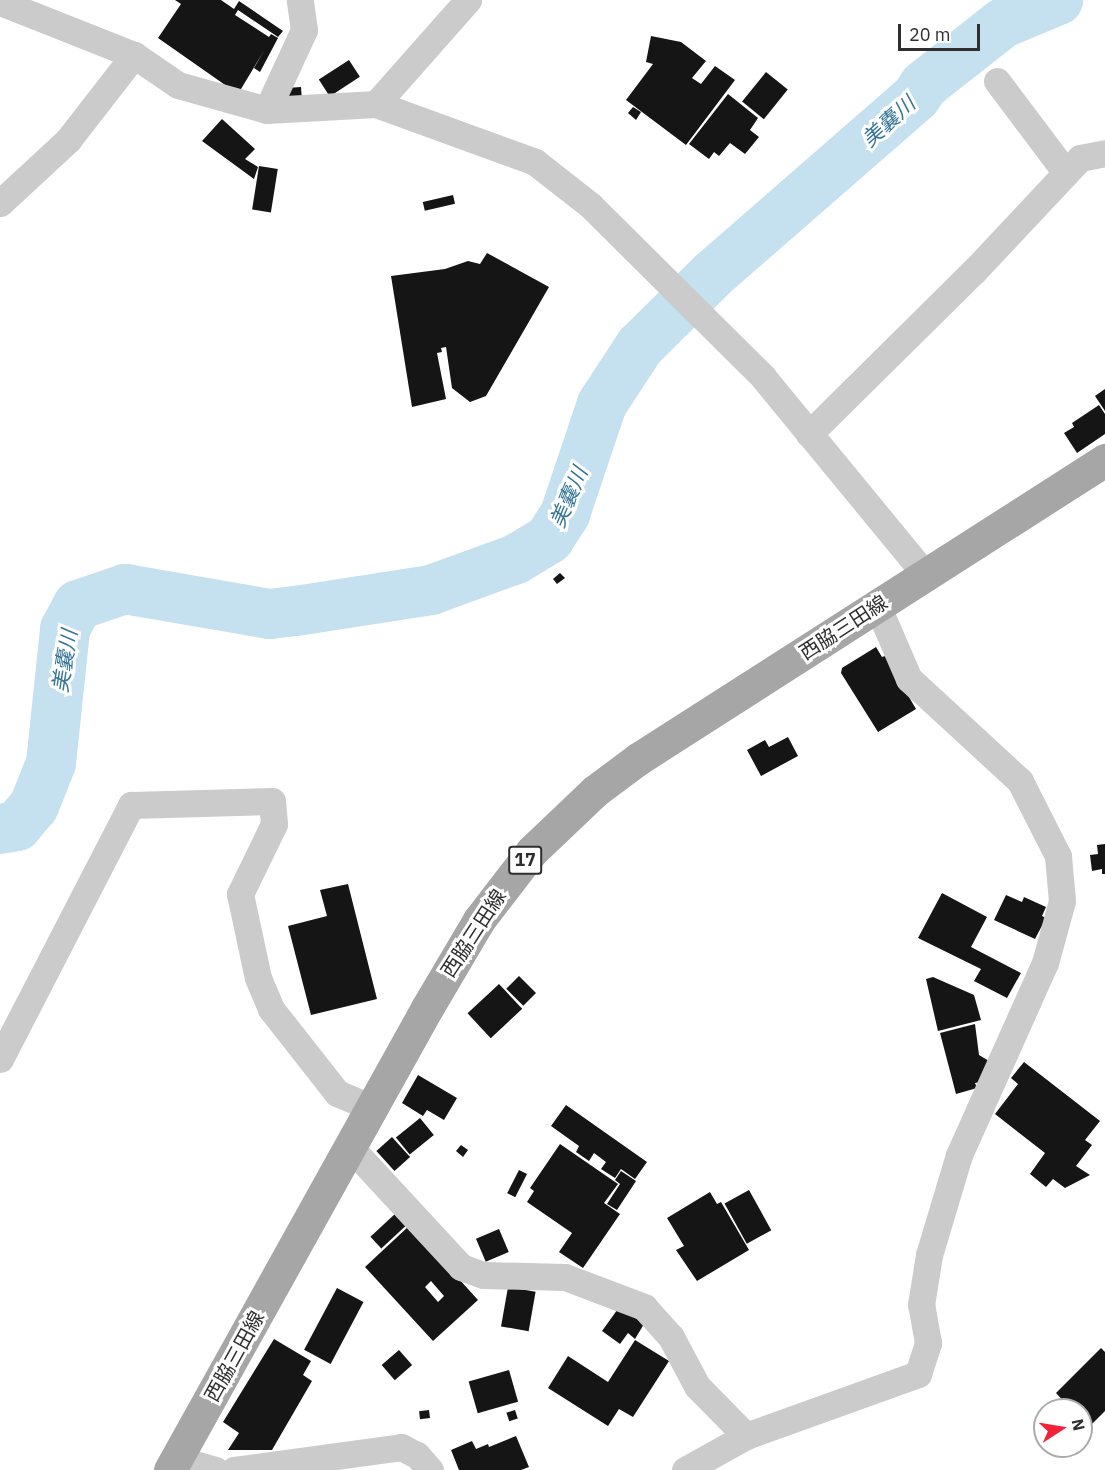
<!DOCTYPE html>
<meta charset="utf-8">
<style>
body{margin:0}
#map{position:relative;width:1105px;height:1470px;overflow:hidden;background:#fff;font-family:"IBM Plex Sans","Noto Sans JP",sans-serif}
div>[style]{position:absolute}
[style*='--x']{left:calc(var(--x)*1px);top:calc(var(--y)*1px);width:calc(var(--w)*1px);rotate:calc(var(--a)*1deg)}
.river>*{height:50px;margin:-25px;padding:0 25px;transform-origin:25px;border-radius:25px;background:#c5e0ee}
.building>*{inset:0;background:#151515;transform-origin:0 0}
.street>*{height:27px;margin:-13.5px;padding:0 13.5px;transform-origin:13.5px;border-radius:13.5px;background:#cbcbcb}
.primary>*{height:33px;margin:-16.5px;padding:0 16.5px;transform-origin:16.5px;border-radius:16.5px;background:#a6a6a6}
span{translate:-50% -50%;white-space:nowrap;text-align:center;line-height:1.15;-webkit-text-stroke:6px #fff;paint-order:stroke}
.shield-label span{padding:2px 4px;background:#fff;border:2px solid;border-radius:4px;-webkit-text-stroke-width:0}
.shield-label{font-size:18px;color:#2e2e2e;font-weight:700}
.street-label{font-size:20px;color:#2e2e2e}
.water-label{font-size:21px;color:#357597;font-style:italic}
.north{position:absolute;left:1033px;top:1398px;width:60px;height:60px;box-sizing:border-box;background:#fff;border:2px solid #ababab;border-radius:50%;rotate:78deg;font-size:16px;font-weight:700;line-height:24px;text-align:center;color:#2e2e2e}
.north::after{content:'';display:block;margin:auto;width:21px;height:27px;background:#f4213a;clip-path:polygon(50% 0,100% 100%,50% 72%,0 100%)}
.scale{position:absolute;left:898px;top:24px;width:82px;height:27px;box-sizing:border-box;border:3px solid #2e2e2e;border-top:0;padding-left:8px;font-size:18px;line-height:21px;white-space:nowrap;color:#2e2e2e;-webkit-text-stroke:4px #fff;paint-order:stroke}
</style>
<div id="map">
<div class="river">
<i style="--x:0;--y:829;--w:17;--a:-10"></i>
<i style="--x:17;--y:826;--w:26;--a:-50"></i>
<i style="--x:34;--y:806;--w:46;--a:-68.4"></i>
<i style="--x:51;--y:763;--w:135;--a:-84"></i>
<i style="--x:65;--y:629;--w:27;--a:-62"></i>
<i style="--x:78;--y:605;--w:50;--a:-18.8"></i>
<i style="--x:125;--y:589;--w:147;--a:9.8"></i>
<i style="--x:270;--y:614;--w:26;--a:-7"></i>
<i style="--x:296;--y:611;--w:137;--a:-8.8"></i>
<i style="--x:431;--y:590;--w:90;--a:-20"></i>
<i style="--x:516;--y:559;--w:39;--a:-31"></i>
<i style="--x:549;--y:539;--w:30;--a:-57"></i>
<i style="--x:565;--y:514;--w:116;--a:-71.4"></i>
<i style="--x:602;--y:404;--w:69;--a:-56.8"></i>
<i style="--x:640;--y:346;--w:101;--a:-44.6"></i>
<i style="--x:712;--y:275;--w:271;--a:-41.1"></i>
<i style="--x:916;--y:97;--w:14;--a:-56"></i>
<i style="--x:924;--y:85;--w:100;--a:-38.1"></i>
<i style="--x:1003;--y:23;--w:60;--a:-22.7"></i>
</div>
<div class="building">
<i style="clip-path:polygon(175px 0,221px 0,234px 9px,239px 1px,283px 31px,278px 37px,238px 10px,235px 15px,269px 37px,271px 34px,278px 38px,260px 72px,254px 68px,265px 49px,238px 94px,158px 38px,181px 4px)"></i>
<i style="clip-path:polygon(651px 36px,681px 42px,706px 61px,692px 78px,701px 84px,715px 66px,735px 80px,686px 145px,626px 100px,653px 64px,646px 62px)"></i>
<i style="left:349px;top:60px;width:20px;height:36px;rotate:57deg"></i>
<i style="left:766px;top:72px;width:28px;height:38px;rotate:39deg"></i>
<i style="left:301px;top:87px;width:14px;height:26px;rotate:86deg"></i>
<i style="clip-path:polygon(728px 94px,758px 118px,750px 130px,759px 137px,745px 154px,730px 143px,719px 156px,714px 152px,709px 159px,689px 144px)"></i>
<i style="clip-path:polygon(633px 107px,641px 112px,636px 120px,628px 113px)"></i>
<i style="clip-path:polygon(222px 119px,255px 149px,245px 159px,258px 167px,254px 179px,202px 141px)"></i>
<i style="left:259px;top:166px;width:19px;height:44px;rotate:9deg"></i>
<i style="left:453px;top:195px;width:9px;height:31px;rotate:77deg"></i>
<i style="clip-path:polygon(487px 253px,549px 287px,486px 396px,470px 402px,452px 388px,446px 347px,441px 348px,442px 352px,437px 353px,446px 399px,412px 407px,391px 276px,445px 269px,468px 261px,480px 264px)"></i>
<i style="clip-path:polygon(1105px 389px,1105px 411px,1095px 396px)"></i>
<i style="clip-path:polygon(1099px 405px,1105px 414px,1105px 434px,1077px 453px,1064px 433px,1074px 427px,1072px 423px)"></i>
<i style="clip-path:polygon(560px 573px,565px 578px,557px 584px,553px 579px)"></i>
<i style="clip-path:polygon(876px 647px,882px 657px,885px 656px,916px 709px,878px 732px,841px 673px,842px 668px)"></i>
<i style="clip-path:polygon(788px 737px,798px 756px,761px 776px,747px 750px,765px 740px,769px 747px)"></i>
<i style="clip-path:polygon(1105px 844px,1105px 874px,1102px 874px,1102px 869px,1092px 871px,1090px 855px,1098px 854px,1097px 845px)"></i>
<i style="clip-path:polygon(348px 884px,377px 999px,311px 1015px,288px 926px,327px 916px,320px 890px)"></i>
<i style="clip-path:polygon(942px 893px,987px 917px,971px 947px,1021px 973px,1007px 998px,974px 981px,981px 969px,918px 938px)"></i>
<i style="clip-path:polygon(1006px 895px,1022px 902px,1024px 897px,1046px 907px,1042px 916px,1046px 918px,1035px 939px,994px 920px)"></i>
<i style="left:519px;top:976px;width:24px;height:18px;rotate:45deg"></i>
<i style="clip-path:polygon(933px 977px,974px 995px,981px 1020px,938px 1031px,926px 979px)"></i>
<i style="left:499px;top:984px;width:34px;height:43px;rotate:47deg"></i>
<i style="clip-path:polygon(975px 1024px,979px 1055px,989px 1061px,981px 1082px,975px 1083px,977px 1088px,956px 1094px,940px 1033px)"></i>
<i style="clip-path:polygon(1024px 1062px,1100px 1121px,1085px 1140px,1092px 1145px,1076px 1166px,1090px 1175px,1065px 1188px,1053px 1179px,1046px 1187px,1030px 1174px,1045px 1153px,995px 1114px,1018px 1084px,1011px 1078px)"></i>
<i style="clip-path:polygon(418px 1075px,457px 1098px,444px 1120px,427px 1110px,423px 1116px,402px 1103px)"></i>
<i style="clip-path:polygon(566px 1105px,647px 1162px,635px 1179px,621px 1169px,615px 1178px,601px 1169px,606px 1162px,594px 1153px,589px 1161px,576px 1152px,579px 1146px,551px 1126px)"></i>
<i style="left:420px;top:1118px;width:22px;height:31px;rotate:51deg"></i>
<i style="left:392px;top:1137px;width:27px;height:21px;rotate:48deg"></i>
<i style="clip-path:polygon(560px 1144px,618px 1184px,604px 1203px,620px 1214px,583px 1268px,559px 1252px,572px 1233px,527px 1202px,534px 1191px,530px 1188px)"></i>
<i style="clip-path:polygon(461px 1145px,468px 1150px,463px 1157px,456px 1151px)"></i>
<i style="left:519px;top:1170px;width:9px;height:26px;rotate:27deg"></i>
<i style="clip-path:polygon(621px 1171px,636px 1181px,617px 1210px,607px 1204px,620px 1184px,615px 1180px)"></i>
<i style="left:749px;top:1190px;width:46px;height:28px;rotate:61deg"></i>
<i style="clip-path:polygon(710px 1192px,717px 1204px,721px 1202px,749px 1250px,697px 1281px,676px 1250px,684px 1246px,667px 1218px)"></i>
<i style="left:396px;top:1213px;width:16px;height:35px;rotate:47deg"></i>
<i style="clip-path:polygon(evenodd,410px 1225px,478px 1300px,433px 1341px,365px 1267px,410px 1225px,431px 1281px,444px 1296px,438px 1302px,425px 1287px,431px 1281px)"></i>
<i style="left:499px;top:1229px;width:25px;height:25px;rotate:67deg"></i>
<i style="left:508px;top:1287px;width:28px;height:40px;rotate:10deg"></i>
<i style="left:337px;top:1288px;width:30px;height:70px;rotate:28deg"></i>
<i style="clip-path:polygon(620px 1306px,644px 1324px,635px 1339px,628px 1333px,620px 1344px,602px 1331px)"></i>
<i style="clip-path:polygon(274px 1339px,311px 1361px,303px 1375px,312px 1381px,272px 1450px,228px 1450px,239px 1433px,223px 1422px)"></i>
<i style="clip-path:polygon(635px 1340px,669px 1361px,633px 1417px,619px 1409px,608px 1426px,548px 1388px,568px 1356px,608px 1382px)"></i>
<i style="clip-path:polygon(1101px 1348px,1105px 1352px,1105px 1411px,1089px 1427px,1081px 1419px,1081px 1410px,1072px 1410px,1056px 1393px)"></i>
<i style="left:399px;top:1350px;width:20px;height:23px;rotate:49deg"></i>
<i style="left:509px;top:1370px;width:33px;height:42px;rotate:74deg"></i>
<i style="left:429px;top:1410px;width:8px;height:10px;rotate:83deg"></i>
<i style="left:515px;top:1410px;width:9px;height:9px;rotate:72deg"></i>
<i style="clip-path:polygon(516px 1436px,529px 1467px,521px 1470px,459px 1470px,451px 1450px,472px 1441px,476px 1449px,488px 1444px,489px 1447px)"></i>
</div>
<div class="street">
<i style="--x:0;--y:2;--w:144;--a:21.6"></i>
<i style="--x:134;--y:55;--w:53;--a:34.3"></i>
<i style="--x:178;--y:85;--w:92;--a:15.7"></i>
<i style="--x:267;--y:110;--w:109;--a:-3.2"></i>
<i style="--x:376;--y:104;--w:169;--a:20"></i>
<i style="--x:535;--y:162;--w:70;--a:38"></i>
<i style="--x:590;--y:205;--w:244;--a:44.8"></i>
<i style="--x:763;--y:377;--w:255;--a:50.6"></i>
<i style="--x:997;--y:81;--w:115;--a:53.1"></i>
<i style="--x:376;--y:104;--w:139;--a:-48.5"></i>
<i style="--x:267;--y:110;--w:88;--a:-65.2"></i>
<i style="--x:304;--y:30;--w:30;--a:-98"></i>
<i style="--x:0;--y:203;--w:93;--a:-42.8"></i>
<i style="--x:68;--y:140;--w:108;--a:-52.2"></i>
<i style="--x:809;--y:434;--w:232;--a:-44.7"></i>
<i style="--x:974;--y:271;--w:155;--a:-46.8"></i>
<i style="--x:1080;--y:158;--w:25;--a:-11"></i>
<i style="--x:0;--y:1059;--w:286;--a:-62.7"></i>
<i style="--x:131;--y:805;--w:141;--a:-1.6"></i>
<i style="--x:272;--y:801;--w:23;--a:85"></i>
<i style="--x:274;--y:824;--w:78;--a:115.9"></i>
<i style="--x:240;--y:894;--w:86;--a:77.9"></i>
<i style="--x:258;--y:978;--w:34;--a:67"></i>
<i style="--x:271;--y:1009;--w:107;--a:51.8"></i>
<i style="--x:337;--y:1093;--w:38;--a:23"></i>
<i style="--x:350;--y:1147;--w:163;--a:47.2"></i>
<i style="--x:461;--y:1267;--w:23;--a:20"></i>
<i style="--x:483;--y:1275;--w:82;--a:1.4"></i>
<i style="--x:565;--y:1277;--w:85;--a:20.8"></i>
<i style="--x:644;--y:1307;--w:40;--a:48"></i>
<i style="--x:671;--y:1337;--w:55;--a:62"></i>
<i style="--x:697;--y:1386;--w:70;--a:45.6"></i>
<i style="--x:177;--y:1459;--w:40;--a:16"></i>
<i style="--x:234;--y:1470;--w:169;--a:-7.8"></i>
<i style="--x:401;--y:1447;--w:18;--a:27"></i>
<i style="--x:417;--y:1455;--w:20;--a:49"></i>
<i style="--x:685;--y:1470;--w:70;--a:-29.1"></i>
<i style="--x:746;--y:1436;--w:183;--a:-19.8"></i>
<i style="--x:918;--y:1374;--w:33;--a:-72"></i>
<i style="--x:928;--y:1343;--w:39;--a:-100"></i>
<i style="--x:921;--y:1305;--w:51;--a:-80.9"></i>
<i style="--x:929;--y:1255;--w:104;--a:-73.3"></i>
<i style="--x:959;--y:1155;--w:210;--a:-65.9"></i>
<i style="--x:1045;--y:963;--w:64;--a:-74.7"></i>
<i style="--x:1062;--y:901;--w:45;--a:-95.1"></i>
<i style="--x:1058;--y:856;--w:84;--a:-116.9"></i>
<i style="--x:1020;--y:781;--w:151;--a:-137.4"></i>
<i style="--x:909;--y:679;--w:81;--a:-113.4"></i>
</div>
<div class="primary">
<i style="--x:170;--y:1470;--w:529;--a:-60.91"></i>
<i style="--x:427;--y:1008;--w:102;--a:-59.4"></i>
<i style="--x:479;--y:920;--w:87;--a:-52.5"></i>
<i style="--x:532;--y:851;--w:87;--a:-43.6"></i>
<i style="--x:595;--y:791;--w:54;--a:-36.7"></i>
<i style="--x:638;--y:759;--w:555;--a:-32.63"></i>
</div>
<div class="shield-label">
<span style="left:525px;top:860px">17</span>
</div>
<div class="street-label">
<span style="left:843px;top:627px;rotate:-33deg">西脇三田線</span>
<span style="left:473px;top:933px;rotate:-57deg">西脇三田線</span>
<span style="left:234px;top:1356px;rotate:-61deg">西脇三田線</span>
</div>
<div class="water-label">
<span style="left:888px;top:121px;rotate:-42deg">美嚢川</span>
<span style="left:568px;top:497px;rotate:-67deg">美嚢川</span>
<span style="left:64px;top:661px;rotate:-81deg">美嚢川</span>
</div>
<div class="north">N</div>
<div class="scale">20 m</div>
</div>
